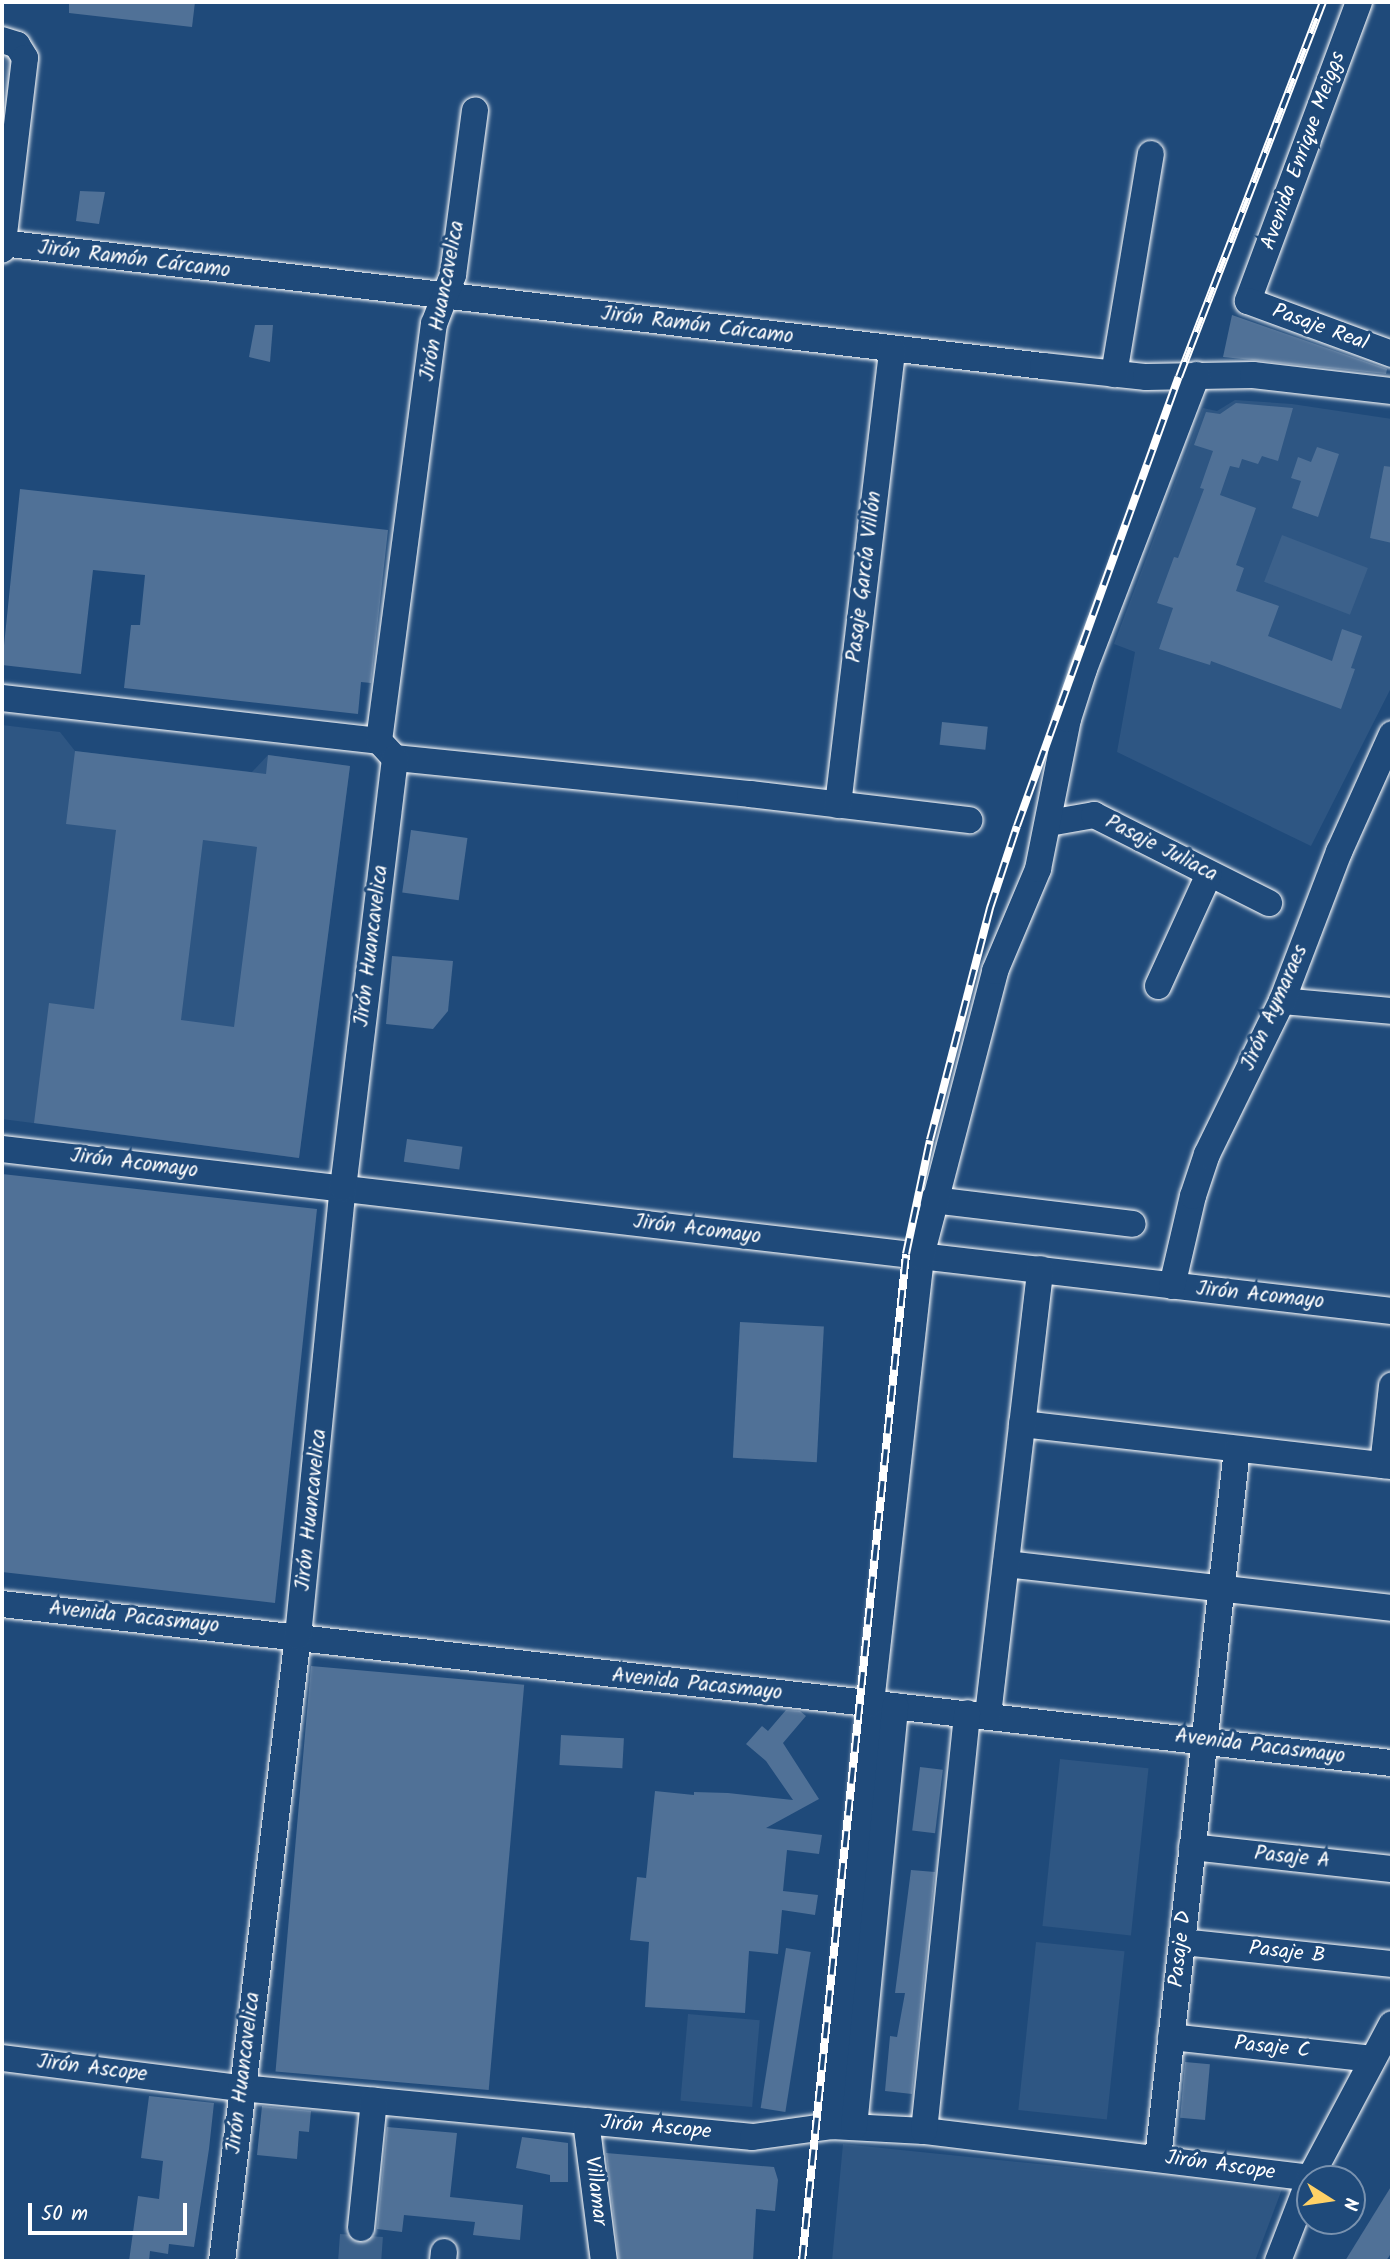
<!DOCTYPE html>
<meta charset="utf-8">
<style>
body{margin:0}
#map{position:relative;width:1394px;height:2263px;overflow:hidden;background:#1f4a7a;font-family:Kalam,sans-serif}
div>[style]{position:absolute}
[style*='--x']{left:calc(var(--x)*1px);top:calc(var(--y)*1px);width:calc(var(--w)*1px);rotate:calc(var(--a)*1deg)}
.built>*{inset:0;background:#2e5683;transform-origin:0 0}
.green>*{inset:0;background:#3c618b;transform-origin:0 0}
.building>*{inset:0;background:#507197;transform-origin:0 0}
.roads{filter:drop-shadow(0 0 2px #fff) drop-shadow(0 0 2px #fff)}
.minor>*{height:26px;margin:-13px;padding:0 13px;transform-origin:13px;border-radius:13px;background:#1f4a7a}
.rail>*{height:8px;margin-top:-4px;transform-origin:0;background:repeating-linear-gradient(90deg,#1f4a7a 0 16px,#fff 0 32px);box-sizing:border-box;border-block:2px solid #fff}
span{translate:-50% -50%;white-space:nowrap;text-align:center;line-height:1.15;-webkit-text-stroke:6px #1f4a7a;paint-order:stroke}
.street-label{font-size:21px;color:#fff}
.frame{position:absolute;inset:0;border:4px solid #fff;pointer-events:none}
.north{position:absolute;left:1296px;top:2165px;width:70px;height:70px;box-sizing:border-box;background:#1f4a7a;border:2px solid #7992af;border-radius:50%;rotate:102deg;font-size:19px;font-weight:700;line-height:28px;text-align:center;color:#fff}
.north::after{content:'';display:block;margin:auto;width:24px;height:32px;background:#ffd166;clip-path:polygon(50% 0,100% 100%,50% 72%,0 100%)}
.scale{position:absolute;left:28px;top:2203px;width:159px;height:32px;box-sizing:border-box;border:4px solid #fff;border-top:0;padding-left:9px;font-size:21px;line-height:24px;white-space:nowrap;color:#fff;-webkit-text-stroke:5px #1f4a7a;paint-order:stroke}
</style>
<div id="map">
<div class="built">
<i style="clip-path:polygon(1235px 400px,1292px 404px,1392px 419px,1392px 686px,1311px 846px,1117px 752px,1135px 652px,1114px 644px,1203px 408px,1217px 411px)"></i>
<i style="clip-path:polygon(2px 725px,60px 732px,75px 751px,252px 772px,268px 755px,350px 766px,299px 1158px,2px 1119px)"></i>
<i style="left:1060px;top:1759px;width:89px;height:168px;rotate:6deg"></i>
<i style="left:1036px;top:1942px;width:89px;height:169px;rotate:6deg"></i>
<i style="left:688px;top:2014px;width:72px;height:87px;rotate:5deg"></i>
<i style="clip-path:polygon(843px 2144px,1282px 2189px,1255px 2261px,832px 2261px)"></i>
</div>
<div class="green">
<i style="clip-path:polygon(2px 50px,13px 55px,2px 202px)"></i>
<i style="left:1282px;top:535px;width:92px;height:50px;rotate:21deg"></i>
<i style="left:340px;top:2234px;width:43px;height:27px;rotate:4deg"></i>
</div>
<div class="building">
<i style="clip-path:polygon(69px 2px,195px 2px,192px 27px,69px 13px)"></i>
<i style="clip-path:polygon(80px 191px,105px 192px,99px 224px,76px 221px)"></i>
<i style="clip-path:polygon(1232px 315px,1387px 369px,1386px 374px,1223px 357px)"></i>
<i style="clip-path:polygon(255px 325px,273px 325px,270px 362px,249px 357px)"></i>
<i style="clip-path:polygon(1236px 403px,1293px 408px,1278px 461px,1262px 456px,1258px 464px,1242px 459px,1239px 468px,1230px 466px,1220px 495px,1256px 508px,1236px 565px,1244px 568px,1236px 591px,1279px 606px,1268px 636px,1332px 661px,1342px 629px,1362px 636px,1351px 668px,1355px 669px,1341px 709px,1211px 661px,1210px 665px,1159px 649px,1173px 608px,1157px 603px,1174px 557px,1178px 558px,1204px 489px,1200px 488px,1213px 451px,1194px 445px,1206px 412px,1220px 414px)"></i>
<i style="clip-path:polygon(1317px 447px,1339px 454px,1318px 517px,1292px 508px,1301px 481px,1291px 478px,1298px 457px,1311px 462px)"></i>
<i style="clip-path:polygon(1384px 466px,1392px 467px,1392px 543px,1370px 538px)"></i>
<i style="clip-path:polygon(20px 489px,388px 530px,371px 683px,361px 682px,358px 714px,124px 688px,131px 625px,140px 625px,145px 575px,93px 570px,81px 674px,2px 665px)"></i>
<i style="left:942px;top:722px;width:46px;height:23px;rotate:6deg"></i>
<i style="clip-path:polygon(evenodd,75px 751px,266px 774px,268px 755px,350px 766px,299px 1158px,34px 1123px,49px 1003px,94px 1009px,116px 830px,66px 824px,75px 751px,203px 840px,257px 847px,234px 1027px,181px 1020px,203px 840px)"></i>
<i style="left:411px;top:830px;width:57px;height:63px;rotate:8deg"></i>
<i style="clip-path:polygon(392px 956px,453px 961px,448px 1011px,433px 1029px,386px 1024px)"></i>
<i style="left:407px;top:1139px;width:56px;height:23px;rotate:8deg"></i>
<i style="clip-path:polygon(2px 1174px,317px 1209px,275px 1603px,2px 1572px)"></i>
<i style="left:740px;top:1322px;width:84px;height:136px;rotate:3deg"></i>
<i style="left:311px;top:1666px;width:214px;height:407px;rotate:5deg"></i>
<i style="clip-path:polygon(786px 1710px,800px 1711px,806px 1716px,783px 1743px,819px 1799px,766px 1828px,822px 1835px,819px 1854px,787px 1850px,783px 1891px,818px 1895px,815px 1915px,782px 1910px,778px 1954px,749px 1951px,745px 2013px,645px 2007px,649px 1942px,630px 1940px,637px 1877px,646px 1878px,655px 1791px,694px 1795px,694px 1792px,728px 1793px,793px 1800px,766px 1761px,746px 1744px,762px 1726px,768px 1731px)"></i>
<i style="left:561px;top:1735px;width:63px;height:30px;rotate:3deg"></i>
<i style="left:920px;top:1767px;width:23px;height:64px;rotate:7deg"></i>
<i style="clip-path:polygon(911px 1870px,935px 1872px,912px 2094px,885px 2091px,890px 2036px,897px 2037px,905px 1993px,895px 1993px)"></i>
<i style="left:786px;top:1948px;width:25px;height:162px;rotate:9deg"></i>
<i style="left:1185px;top:2062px;width:25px;height:56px;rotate:5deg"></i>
<i style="clip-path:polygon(149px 2096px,214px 2103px,209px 2149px,194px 2247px,169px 2244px,168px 2254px,150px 2251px,149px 2261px,129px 2261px,138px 2196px,159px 2199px,163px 2161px,141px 2158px)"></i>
<i style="clip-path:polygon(262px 2106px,311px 2111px,309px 2132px,299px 2131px,297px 2159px,257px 2155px)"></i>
<i style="clip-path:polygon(387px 2127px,457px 2133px,450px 2197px,523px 2205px,520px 2240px,473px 2235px,475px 2222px,404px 2215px,402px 2232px,377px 2229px)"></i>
<i style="clip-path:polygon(522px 2137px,568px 2143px,568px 2182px,550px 2182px,550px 2175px,516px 2168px)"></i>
<i style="clip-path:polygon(606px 2153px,774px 2167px,778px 2180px,775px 2211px,756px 2209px,753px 2261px,619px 2261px)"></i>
<i style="clip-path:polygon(1392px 2185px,1392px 2252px,1386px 2261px,1345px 2261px)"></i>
</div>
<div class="roads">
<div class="minor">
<i style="--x:1359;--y:2;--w:319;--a:110.4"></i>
<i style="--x:1248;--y:301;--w:153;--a:20.2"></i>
<i style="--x:2;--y:40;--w:16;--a:18"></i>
<i style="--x:17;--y:45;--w:15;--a:58"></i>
<i style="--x:25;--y:58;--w:193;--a:96.8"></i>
<i style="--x:2;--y:243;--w:1048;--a:6.74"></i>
<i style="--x:1043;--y:366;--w:104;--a:6.1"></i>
<i style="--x:1146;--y:377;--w:107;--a:-1.1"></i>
<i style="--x:1253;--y:375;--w:140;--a:6.6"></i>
<i style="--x:1114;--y:374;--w:223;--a:-80.5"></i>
<i style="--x:2;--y:698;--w:379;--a:6.5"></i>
<i style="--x:379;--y:741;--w:23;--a:47"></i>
<i style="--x:395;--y:758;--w:357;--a:5.8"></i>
<i style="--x:750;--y:794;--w:221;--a:6.8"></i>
<i style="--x:379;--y:741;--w:421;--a:-82.5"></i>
<i style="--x:434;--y:324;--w:53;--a:-68.8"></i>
<i style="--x:453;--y:275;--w:166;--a:-82.4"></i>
<i style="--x:838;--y:805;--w:459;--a:-83.2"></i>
<i style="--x:1049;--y:823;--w:46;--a:-10.1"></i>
<i style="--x:1094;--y:815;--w:196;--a:26.7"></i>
<i style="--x:1158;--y:986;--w:123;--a:-65.5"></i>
<i style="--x:1282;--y:1001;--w:110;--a:5.2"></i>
<i style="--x:2;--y:1149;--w:1399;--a:6.65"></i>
<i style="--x:933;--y:1200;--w:201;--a:6.8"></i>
<i style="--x:1172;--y:1286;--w:92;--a:-76.9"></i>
<i style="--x:1193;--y:1196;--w:44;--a:-71.6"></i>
<i style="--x:1207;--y:1154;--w:170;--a:-63.9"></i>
<i style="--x:1282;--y:1001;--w:160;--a:-69.1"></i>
<i style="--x:1339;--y:852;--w:129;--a:-65.8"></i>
<i style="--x:1022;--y:1424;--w:372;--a:6.5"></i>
<i style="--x:1383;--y:1465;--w:80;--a:-83.5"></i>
<i style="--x:1006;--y:1564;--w:388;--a:6.5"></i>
<i style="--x:2;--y:1604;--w:1399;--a:6.53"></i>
<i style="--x:988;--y:1715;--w:449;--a:-83.3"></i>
<i style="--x:1192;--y:1847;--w:201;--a:6.3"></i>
<i style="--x:1182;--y:1942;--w:211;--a:6"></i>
<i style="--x:1171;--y:2037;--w:202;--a:6.2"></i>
<i style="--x:2;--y:2058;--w:241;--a:7.2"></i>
<i style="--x:241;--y:2088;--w:514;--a:5.47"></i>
<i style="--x:753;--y:2137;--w:79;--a:-8"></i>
<i style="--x:831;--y:2126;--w:93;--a:3.1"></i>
<i style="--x:924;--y:2131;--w:389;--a:6.9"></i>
<i style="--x:586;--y:2121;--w:141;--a:82.7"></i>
<i style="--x:831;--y:2126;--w:425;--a:-84.6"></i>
<i style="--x:871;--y:1703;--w:450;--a:-83.6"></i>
<i style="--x:921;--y:1256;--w:294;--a:-75.4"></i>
<i style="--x:995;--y:971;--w:111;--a:-67.1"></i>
<i style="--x:1038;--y:869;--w:153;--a:-78.7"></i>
<i style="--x:1068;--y:719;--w:52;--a:-72.3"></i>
<i style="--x:1084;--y:669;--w:315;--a:-69"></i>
<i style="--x:854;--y:2127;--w:423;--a:-84.4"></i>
<i style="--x:924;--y:2131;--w:420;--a:-84.1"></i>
<i style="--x:1158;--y:2158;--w:713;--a:-83.64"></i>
<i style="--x:361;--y:2228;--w:128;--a:-84.2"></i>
<i style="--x:222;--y:2261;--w:630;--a:-83.07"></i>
<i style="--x:298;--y:1636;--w:450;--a:-84.3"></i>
<i style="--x:343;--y:1188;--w:433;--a:-83.1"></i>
<i style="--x:443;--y:2261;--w:9;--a:-84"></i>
<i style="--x:1278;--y:2261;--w:89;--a:-68.9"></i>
<i style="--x:1310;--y:2178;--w:174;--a:-62"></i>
</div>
</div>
<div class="rail">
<i style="--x:802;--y:2261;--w:1012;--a:-84.1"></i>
<i style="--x:906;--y:1254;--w:116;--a:-78.1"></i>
<i style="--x:930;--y:1140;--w:240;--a:-75.5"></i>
<i style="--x:990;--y:908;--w:86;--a:-71.8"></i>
<i style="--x:1017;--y:826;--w:477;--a:-70.2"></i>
<i style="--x:1179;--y:377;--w:402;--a:-69"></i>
</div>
<div class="street-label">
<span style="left:1304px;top:151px;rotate:-70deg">Avenida Enrique Meiggs</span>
<span style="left:134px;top:260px;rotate:7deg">Jirón Ramón Cárcamo</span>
<span style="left:443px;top:301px;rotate:-79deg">Jirón Huancavelica</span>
<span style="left:697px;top:326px;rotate:7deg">Jirón Ramón Cárcamo</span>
<span style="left:1320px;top:328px;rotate:20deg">Pasaje Real</span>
<span style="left:865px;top:577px;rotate:-83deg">Pasaje García Villón</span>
<span style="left:1161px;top:849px;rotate:27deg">Pasaje Juliaca</span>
<span style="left:372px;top:946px;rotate:-83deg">Jirón Huancavelica</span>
<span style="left:1275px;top:1008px;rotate:-66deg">Jirón Aymaraes</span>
<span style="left:134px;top:1164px;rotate:7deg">Jirón Acomayo</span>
<span style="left:697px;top:1230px;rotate:7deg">Jirón Acomayo</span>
<span style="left:1260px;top:1296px;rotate:6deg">Jirón Acomayo</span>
<span style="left:312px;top:1510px;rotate:-84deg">Jirón Huancavelica</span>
<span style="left:134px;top:1618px;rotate:6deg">Avenida Pacasmayo</span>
<span style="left:697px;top:1685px;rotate:6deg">Avenida Pacasmayo</span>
<span style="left:1260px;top:1747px;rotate:7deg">Avenida Pacasmayo</span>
<span style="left:1292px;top:1858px;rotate:6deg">Pasaje A</span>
<span style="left:1181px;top:1949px;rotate:-84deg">Pasaje D</span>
<span style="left:1287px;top:1953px;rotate:6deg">Pasaje B</span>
<span style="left:1272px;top:2048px;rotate:6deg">Pasaje C</span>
<span style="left:92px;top:2069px;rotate:7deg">Jirón Ascope</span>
<span style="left:244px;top:2073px;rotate:-83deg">Jirón Huancavelica</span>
<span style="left:656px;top:2128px;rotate:5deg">Jirón Ascope</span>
<span style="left:1220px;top:2166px;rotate:8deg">Jirón Ascope</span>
<span style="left:595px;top:2191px;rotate:83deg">Villamar</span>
</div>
<div class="frame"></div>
<div class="north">N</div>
<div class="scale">50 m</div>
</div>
